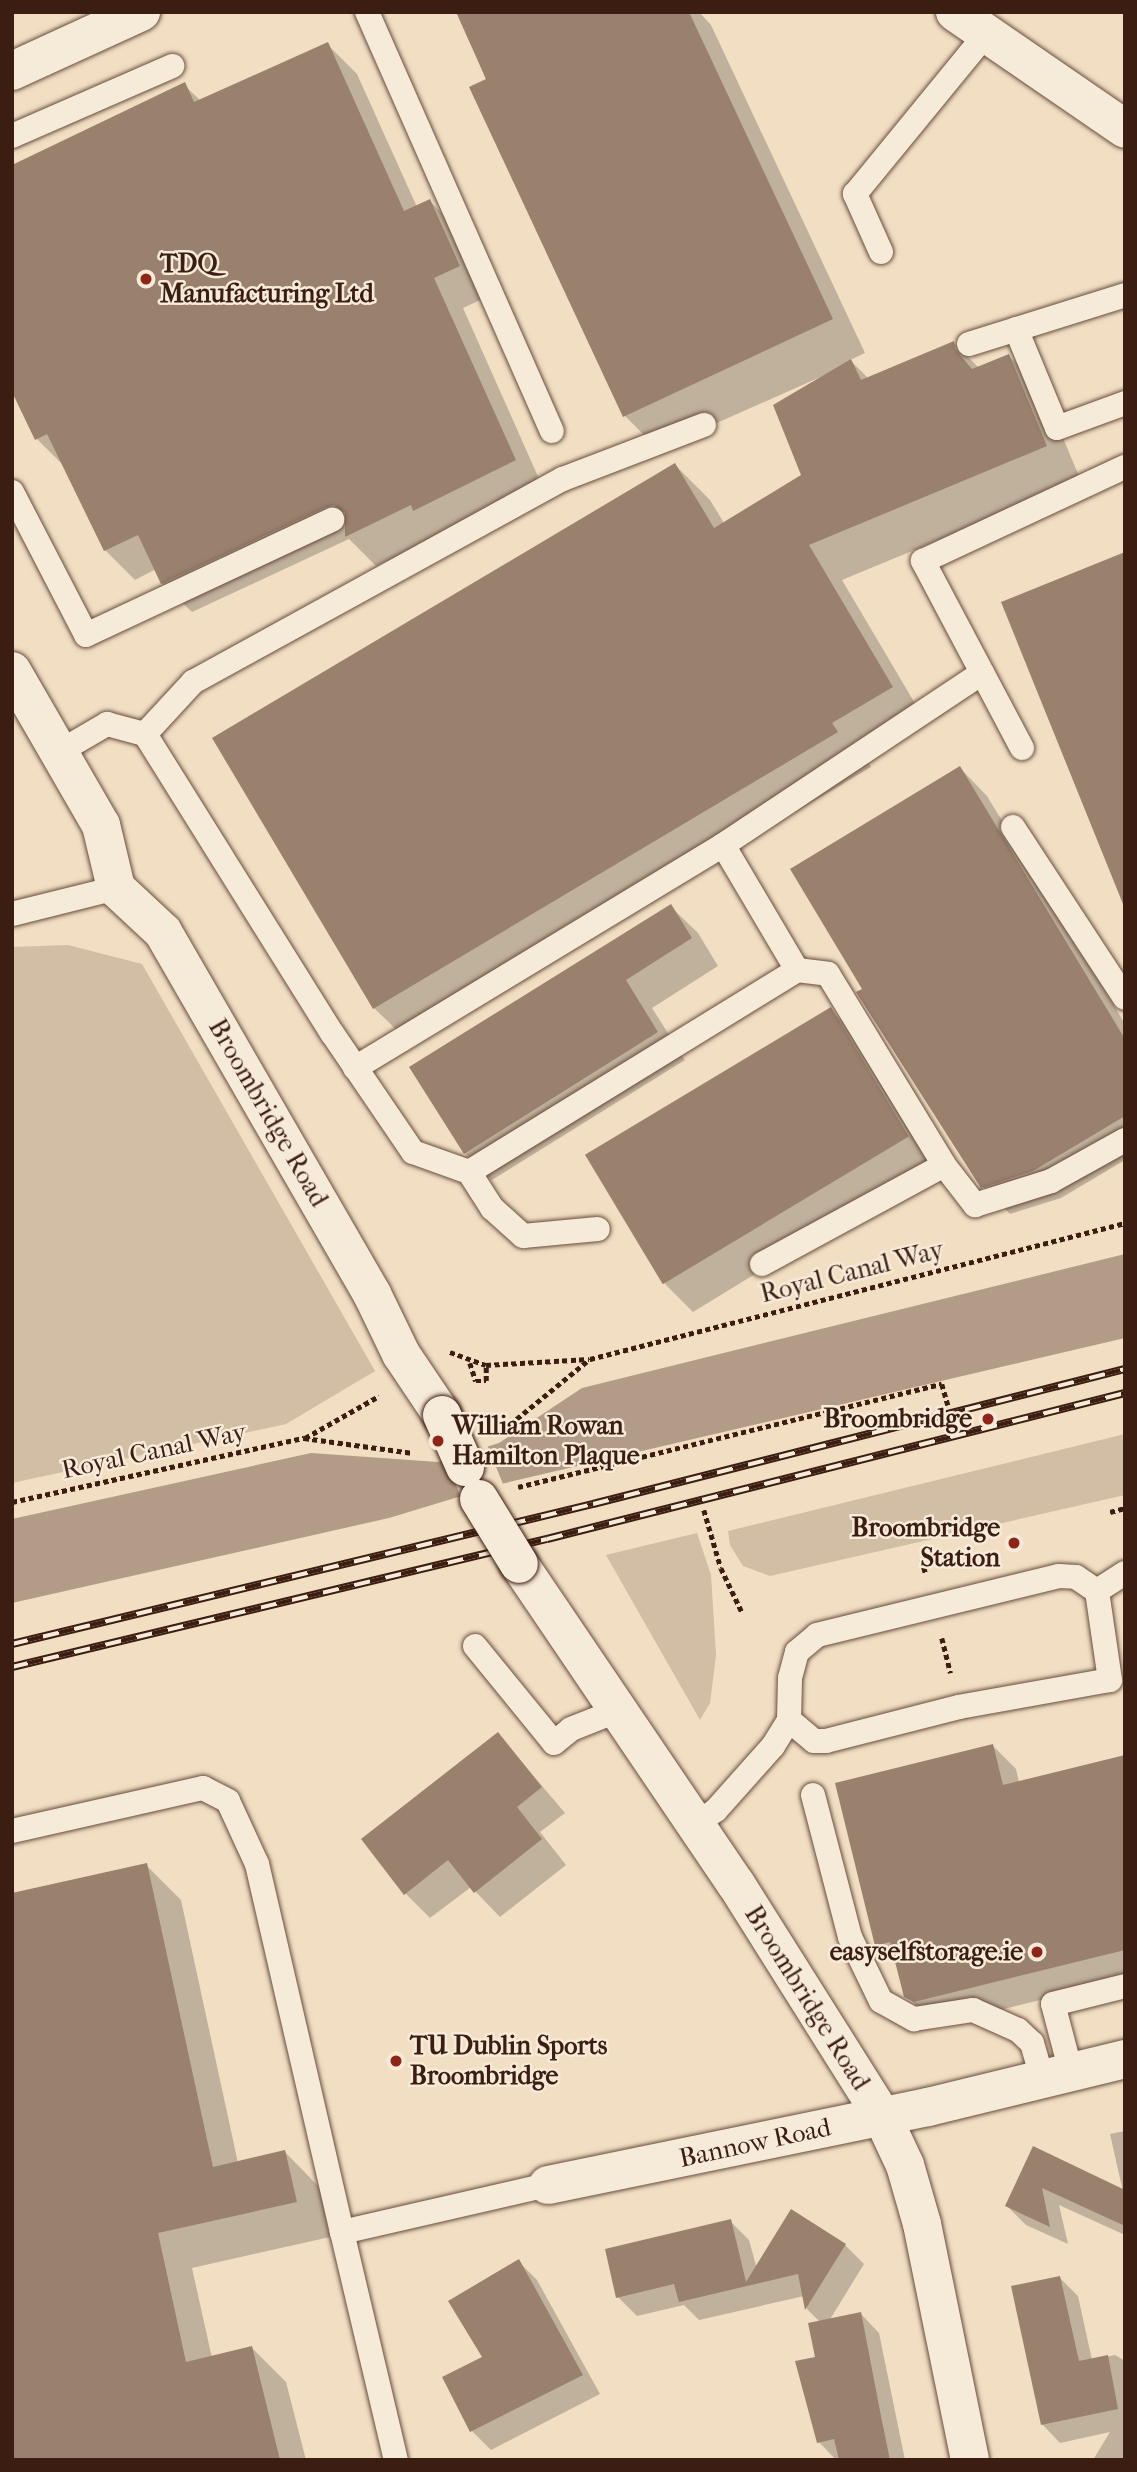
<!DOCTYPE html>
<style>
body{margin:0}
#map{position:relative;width:1137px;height:2472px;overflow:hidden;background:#f1dec3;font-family:"IM FELL French Canon",serif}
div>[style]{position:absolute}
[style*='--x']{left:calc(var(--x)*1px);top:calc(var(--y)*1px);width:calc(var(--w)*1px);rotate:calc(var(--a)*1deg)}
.green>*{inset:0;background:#d2bda5}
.water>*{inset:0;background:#b39c87}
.pier>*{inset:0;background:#f1dec3;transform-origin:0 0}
.shadow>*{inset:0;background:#0003}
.building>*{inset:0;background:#9a816e;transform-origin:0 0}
.path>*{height:4.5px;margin-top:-2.25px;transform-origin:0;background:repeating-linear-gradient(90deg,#3c1d12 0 5px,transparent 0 8.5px)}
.roads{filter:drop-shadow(0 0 2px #694d3e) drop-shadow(0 0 2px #694d3e)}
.lane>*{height:24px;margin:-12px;padding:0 12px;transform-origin:12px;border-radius:12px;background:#f6ead8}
.street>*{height:38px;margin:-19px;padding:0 19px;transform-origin:19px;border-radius:19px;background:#f6ead8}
.secondary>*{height:38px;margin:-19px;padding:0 19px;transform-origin:19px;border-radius:19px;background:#f6ead8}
.rail>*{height:8px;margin-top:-4px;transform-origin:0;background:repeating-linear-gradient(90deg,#f6ead8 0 16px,#3c1d12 0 32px);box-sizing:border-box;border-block:2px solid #3c1d12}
.bridges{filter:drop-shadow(0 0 2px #3c1d12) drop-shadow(0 0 2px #3c1d12)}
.secondary-bridge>*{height:38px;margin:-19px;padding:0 19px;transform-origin:19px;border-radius:19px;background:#f6ead8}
.dots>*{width:19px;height:19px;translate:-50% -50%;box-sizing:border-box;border:4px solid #f6ead8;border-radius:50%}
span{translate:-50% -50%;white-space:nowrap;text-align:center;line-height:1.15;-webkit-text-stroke:5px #f6ead8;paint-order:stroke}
.poi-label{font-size:26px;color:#3c1d12;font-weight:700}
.left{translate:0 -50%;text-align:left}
.right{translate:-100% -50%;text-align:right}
.street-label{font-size:26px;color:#3c1d12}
.frame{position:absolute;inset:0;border:14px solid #3c1d12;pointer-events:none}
</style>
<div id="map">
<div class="green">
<i style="clip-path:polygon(68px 945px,142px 964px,375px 1371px,286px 1424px,12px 1483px,12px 947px)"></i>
<i style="clip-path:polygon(1125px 1434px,1125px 1495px,770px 1576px,743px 1566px,730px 1545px,728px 1531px)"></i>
<i style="clip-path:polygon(697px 1533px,711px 1575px,716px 1655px,710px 1703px,700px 1720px,606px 1555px)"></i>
</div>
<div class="water">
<i style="clip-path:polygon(1125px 1254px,1125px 1338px,501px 1484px,389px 1518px,12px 1603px,12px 1519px,311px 1453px,438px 1462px,499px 1443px,582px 1388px)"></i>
</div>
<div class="pier">
<i style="left:486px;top:1442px;width:48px;height:44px;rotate:68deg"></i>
</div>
<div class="shadow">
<i style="clip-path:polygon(458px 12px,699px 12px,711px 25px,865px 353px,850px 360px,869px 379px,954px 343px,979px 368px,1009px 356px,1043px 390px,1081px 481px,842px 580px,926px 722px,866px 759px,871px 767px,409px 1042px,374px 1008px,675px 465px,710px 500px,724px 523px,804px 476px,834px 371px,658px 449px,625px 416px)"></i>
<i style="clip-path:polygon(328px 45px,357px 74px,417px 207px,430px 201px,459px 231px,489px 296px,463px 308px,544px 490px,376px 566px,349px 539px,192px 612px,162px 583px,156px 569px,135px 580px,105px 550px,66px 468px,37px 439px,184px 85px,201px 101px)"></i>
<i style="clip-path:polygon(960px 768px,987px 796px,1125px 1024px,1125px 1160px,1061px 1198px,1010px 1214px,982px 1186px,864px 989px)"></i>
<i style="clip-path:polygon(670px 906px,698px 933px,718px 966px,652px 1008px,685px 1060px,492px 1180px,465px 1153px)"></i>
<i style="clip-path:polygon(831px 1010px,858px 1037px,935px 1164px,693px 1312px,665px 1284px,588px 1157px)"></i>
<i style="clip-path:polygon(498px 1734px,565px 1813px,540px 1832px,566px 1865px,500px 1917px,471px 1887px,430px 1918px,406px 1894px)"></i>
<i style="clip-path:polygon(993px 1746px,1016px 1769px,1019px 1782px,1125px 1756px,1125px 1979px,939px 2025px,906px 1996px,898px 1966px,877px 1945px)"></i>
<i style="clip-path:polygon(146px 1865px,181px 1900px,238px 2163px,285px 2152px,319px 2187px,330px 2237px,192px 2268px,212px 2358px,252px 2348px,286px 2382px,306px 2460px,12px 2460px)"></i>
<i style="clip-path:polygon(1125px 2131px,1125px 2235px,1059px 2205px,1068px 2244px,1026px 2225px,1007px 2206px,1034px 2149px,1123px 2192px,1110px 2134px)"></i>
<i style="clip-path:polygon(730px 2221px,749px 2240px,757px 2269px,845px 2245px,864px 2264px,829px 2321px,861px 2314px,879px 2333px,905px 2460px,836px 2460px,819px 2442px,797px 2363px,817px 2358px,820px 2322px,807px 2309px,804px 2296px,699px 2320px,684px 2305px,637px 2316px,618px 2297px)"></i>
<i style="clip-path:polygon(518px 2261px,537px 2280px,600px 2394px,491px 2450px,472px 2431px,444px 2378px,485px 2357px)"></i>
<i style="clip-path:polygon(1060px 2278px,1078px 2296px,1092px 2360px,1115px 2355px,1125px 2361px,1125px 2460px,1093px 2460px,1110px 2432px,1060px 2443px,1042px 2424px)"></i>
</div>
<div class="building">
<i style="clip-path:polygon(456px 12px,689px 12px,833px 319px,623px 417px,469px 87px,486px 79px)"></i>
<i style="clip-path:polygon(328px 42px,404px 211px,430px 199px,460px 266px,434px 278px,516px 460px,413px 511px,411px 505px,345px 537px,345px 513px,334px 505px,326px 507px,161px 584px,138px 535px,104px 551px,47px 434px,35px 440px,12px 392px,12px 165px,185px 82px,194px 102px)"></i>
<i style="clip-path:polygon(954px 341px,955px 349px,972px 369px,1009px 354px,1047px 446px,809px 545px,893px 687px,832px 723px,838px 732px,373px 1009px,212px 738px,675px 463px,714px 528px,801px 475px,773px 405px,851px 359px,861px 380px)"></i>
<i style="clip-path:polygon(1125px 552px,1125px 904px,1123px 904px,1001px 602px)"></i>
<i style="clip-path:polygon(960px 766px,1125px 1039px,1125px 1116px,1033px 1171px,981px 1188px,856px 992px,862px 989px,790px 869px)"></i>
<i style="clip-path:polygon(671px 904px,692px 938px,626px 980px,658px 1032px,464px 1154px,409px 1067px)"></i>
<i style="left:831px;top:1007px;width:151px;height:287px;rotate:59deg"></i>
<i style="clip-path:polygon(498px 1732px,542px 1787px,517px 1807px,542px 1839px,474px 1893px,448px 1860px,404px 1895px,361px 1839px)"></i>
<i style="clip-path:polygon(993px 1744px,1003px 1785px,1125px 1755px,1125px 1950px,914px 2002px,904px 1997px,890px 1942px,875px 1946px,835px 1783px)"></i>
<i style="clip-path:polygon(147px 1863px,213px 2167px,285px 2150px,297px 2202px,158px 2233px,186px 2362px,252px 2346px,280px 2460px,12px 2460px,12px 1893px)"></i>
<i style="clip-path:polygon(1033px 2146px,1125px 2190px,1125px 2226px,1042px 2188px,1050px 2227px,1005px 2206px)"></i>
<i style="clip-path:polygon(791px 2209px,846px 2244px,805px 2310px,798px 2274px,679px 2302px,674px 2284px,616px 2298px,605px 2249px,731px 2219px,746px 2282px)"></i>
<i style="clip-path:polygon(519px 2259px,583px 2375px,470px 2432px,442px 2377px,482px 2357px,448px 2301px)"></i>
<i style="clip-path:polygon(1060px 2276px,1079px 2361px,1108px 2355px,1118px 2409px,1041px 2425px,1011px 2286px)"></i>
<i style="clip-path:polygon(861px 2312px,880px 2411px,890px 2460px,839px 2460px,834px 2439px,817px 2443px,795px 2361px,815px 2357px,808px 2323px)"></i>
</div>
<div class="path">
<i style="--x:450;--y:1352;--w:38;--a:20"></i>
<i style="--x:486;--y:1365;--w:103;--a:-3.3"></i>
<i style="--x:470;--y:1363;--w:19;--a:72"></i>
<i style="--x:476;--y:1381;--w:10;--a:0"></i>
<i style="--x:486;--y:1381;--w:16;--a:-90"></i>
<i style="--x:497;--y:1435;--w:120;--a:-39.3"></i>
<i style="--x:590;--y:1359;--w:552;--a:-14.26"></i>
<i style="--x:305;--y:1438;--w:85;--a:-29.6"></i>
<i style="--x:518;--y:1487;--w:436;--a:-13.7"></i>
<i style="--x:942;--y:1384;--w:22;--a:74"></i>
<i style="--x:12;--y:1502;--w:299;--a:-12.4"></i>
<i style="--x:304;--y:1438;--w:110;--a:7.8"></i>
<i style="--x:704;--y:1510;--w:60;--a:73.7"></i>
<i style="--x:721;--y:1568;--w:49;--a:64.5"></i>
<i style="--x:1110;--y:1512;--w:16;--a:-15"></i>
<i style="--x:922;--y:1559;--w:16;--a:76"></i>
<i style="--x:942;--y:1638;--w:36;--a:76"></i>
</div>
<div class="roads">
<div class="lane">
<i style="--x:367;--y:12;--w:458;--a:66.2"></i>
<i style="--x:12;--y:136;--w:175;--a:-23.6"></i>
<i style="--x:881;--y:252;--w:64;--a:-114.1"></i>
<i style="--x:855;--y:194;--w:207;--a:-50.7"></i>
<i style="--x:1016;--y:329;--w:107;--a:67.5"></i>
<i style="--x:1057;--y:428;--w:72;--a:-20.2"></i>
<i style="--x:969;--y:344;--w:164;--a:-17.4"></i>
<i style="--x:12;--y:492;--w:161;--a:62.6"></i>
<i style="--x:86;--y:635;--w:272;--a:-25.1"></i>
<i style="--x:145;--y:734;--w:71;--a:-47.3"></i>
<i style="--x:193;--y:682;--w:422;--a:-28.8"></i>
<i style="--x:563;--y:479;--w:151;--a:-21"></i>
<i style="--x:1022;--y:748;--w:212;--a:-117.9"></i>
<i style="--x:923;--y:561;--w:223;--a:-25"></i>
<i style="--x:59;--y:752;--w:56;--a:-30.3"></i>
<i style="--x:107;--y:724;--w:39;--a:15"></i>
<i style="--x:145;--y:734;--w:353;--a:58"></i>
<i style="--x:332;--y:1033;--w:144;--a:55.8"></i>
<i style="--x:413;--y:1152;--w:59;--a:19.7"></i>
<i style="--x:469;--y:1172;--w:385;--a:-31.6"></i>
<i style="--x:797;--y:970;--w:145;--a:-120.6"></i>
<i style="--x:1013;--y:827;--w:204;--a:56.8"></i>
<i style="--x:12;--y:914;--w:107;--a:-14"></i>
<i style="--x:797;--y:970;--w:31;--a:7"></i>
<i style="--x:828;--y:974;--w:223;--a:58.7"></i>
<i style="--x:944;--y:1165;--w:51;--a:52.2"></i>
<i style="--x:975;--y:1205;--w:80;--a:-17.5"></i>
<i style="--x:1051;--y:1181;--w:85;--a:-29"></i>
<i style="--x:355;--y:1068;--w:430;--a:-31.2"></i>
<i style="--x:723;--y:845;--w:311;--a:-33.6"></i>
<i style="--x:469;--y:1172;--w:43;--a:57.4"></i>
<i style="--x:492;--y:1208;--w:42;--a:42.1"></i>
<i style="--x:523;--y:1236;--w:75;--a:-5.3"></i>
<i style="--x:762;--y:1264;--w:207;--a:-28.5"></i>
<i style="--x:1097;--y:1591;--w:33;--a:-33"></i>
<i style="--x:475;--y:1646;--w:125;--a:50.8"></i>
<i style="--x:554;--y:1743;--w:22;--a:-39"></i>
<i style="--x:571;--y:1729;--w:52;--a:-21.6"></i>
<i style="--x:813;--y:1795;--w:147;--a:75.4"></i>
<i style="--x:850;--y:1937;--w:71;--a:64.2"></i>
<i style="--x:881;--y:2001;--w:38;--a:29"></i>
<i style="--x:914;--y:2019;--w:60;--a:-8.7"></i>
<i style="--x:973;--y:2010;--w:49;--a:24"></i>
<i style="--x:1018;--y:2030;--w:19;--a:43"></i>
<i style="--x:1032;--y:2043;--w:37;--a:74"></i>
<i style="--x:696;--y:1824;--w:24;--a:-35"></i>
<i style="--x:716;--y:1810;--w:86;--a:-48.3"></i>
<i style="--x:773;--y:1746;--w:31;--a:-58"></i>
<i style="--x:789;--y:1720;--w:42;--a:-88.6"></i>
<i style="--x:790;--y:1678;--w:27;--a:-75"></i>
<i style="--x:797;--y:1652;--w:26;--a:-40"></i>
<i style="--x:817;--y:1635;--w:249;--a:-13.7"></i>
<i style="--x:1059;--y:1576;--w:17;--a:3"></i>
<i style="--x:1076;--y:1577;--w:25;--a:34"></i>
<i style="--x:1097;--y:1591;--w:90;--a:81.7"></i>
<i style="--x:1110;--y:1680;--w:153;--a:169.9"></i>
<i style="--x:959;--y:1707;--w:137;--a:165.7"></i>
<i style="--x:826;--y:1741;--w:12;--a:180"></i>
<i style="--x:814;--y:1741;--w:33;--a:-140"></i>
<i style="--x:12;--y:1831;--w:196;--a:-12.7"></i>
<i style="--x:203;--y:1788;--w:28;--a:27"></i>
<i style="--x:228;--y:1801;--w:69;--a:65.3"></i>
<i style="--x:257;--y:1864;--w:378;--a:77"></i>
<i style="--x:342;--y:2232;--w:211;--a:-12.9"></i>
<i style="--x:1071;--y:2072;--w:70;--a:-104.8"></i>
<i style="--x:1053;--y:2004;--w:74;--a:-14"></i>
<i style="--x:342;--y:2232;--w:234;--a:76.7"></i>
</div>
<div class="street">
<i style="--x:955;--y:12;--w:206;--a:34.5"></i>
<i style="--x:12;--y:71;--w:142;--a:-24.6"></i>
<i style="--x:548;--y:2185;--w:388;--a:-11.6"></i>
<i style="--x:928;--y:2107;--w:203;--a:-13.7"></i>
</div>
<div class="secondary">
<i style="--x:12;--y:671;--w:178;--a:60"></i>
<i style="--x:101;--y:825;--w:65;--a:76.6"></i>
<i style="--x:116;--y:888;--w:64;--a:43.1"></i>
<i style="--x:163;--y:932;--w:418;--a:60"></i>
<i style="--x:372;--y:1294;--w:67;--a:64.2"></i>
<i style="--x:401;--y:1354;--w:73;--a:56.1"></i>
<i style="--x:519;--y:1564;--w:387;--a:55.9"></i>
<i style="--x:736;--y:1884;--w:274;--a:57.8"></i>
<i style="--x:882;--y:2116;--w:54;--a:64.9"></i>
<i style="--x:905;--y:2165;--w:61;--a:73.9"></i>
<i style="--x:922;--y:2224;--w:241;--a:78.5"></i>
</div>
</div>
<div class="rail">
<i style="--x:12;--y:1644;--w:598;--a:-13.55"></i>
<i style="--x:593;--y:1504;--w:549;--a:-14.24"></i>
<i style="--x:12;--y:1667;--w:550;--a:-13.46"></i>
<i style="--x:547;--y:1539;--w:596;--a:-14.18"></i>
</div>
<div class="bridges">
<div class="secondary-bridge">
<i style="--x:442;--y:1415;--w:57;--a:66.1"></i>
<i style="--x:479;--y:1499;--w:76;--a:58.4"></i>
</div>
</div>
<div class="dots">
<i style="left:146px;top:279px;background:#8f2418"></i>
<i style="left:988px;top:1419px;background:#8f2418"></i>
<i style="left:438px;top:1441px;background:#8f2418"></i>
<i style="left:1014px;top:1543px;background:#8f2418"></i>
<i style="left:1037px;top:1952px;background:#8f2418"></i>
<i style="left:396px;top:2061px;background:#8f2418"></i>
</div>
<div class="poi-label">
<span class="left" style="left:160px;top:279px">TDQ<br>Manufacturing Ltd</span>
<span class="right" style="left:972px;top:1419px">Broombridge</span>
<span class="left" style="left:452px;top:1441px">William Rowan<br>Hamilton Plaque</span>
<span class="right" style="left:1000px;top:1543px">Broombridge<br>Station</span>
<span class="right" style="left:1023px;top:1952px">easyselfstorage.ie</span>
<span class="left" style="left:410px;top:2061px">TU Dublin Sports<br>Broombridge</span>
</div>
<div class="street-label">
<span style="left:268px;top:1113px;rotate:60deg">Broombridge Road</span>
<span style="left:852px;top:1272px;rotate:-14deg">Royal Canal Way</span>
<span style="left:154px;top:1451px;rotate:-12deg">Royal Canal Way</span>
<span style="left:807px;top:1998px;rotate:58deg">Broombridge Road</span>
<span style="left:755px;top:2143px;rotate:-12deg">Bannow Road</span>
</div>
<div class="frame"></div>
</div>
